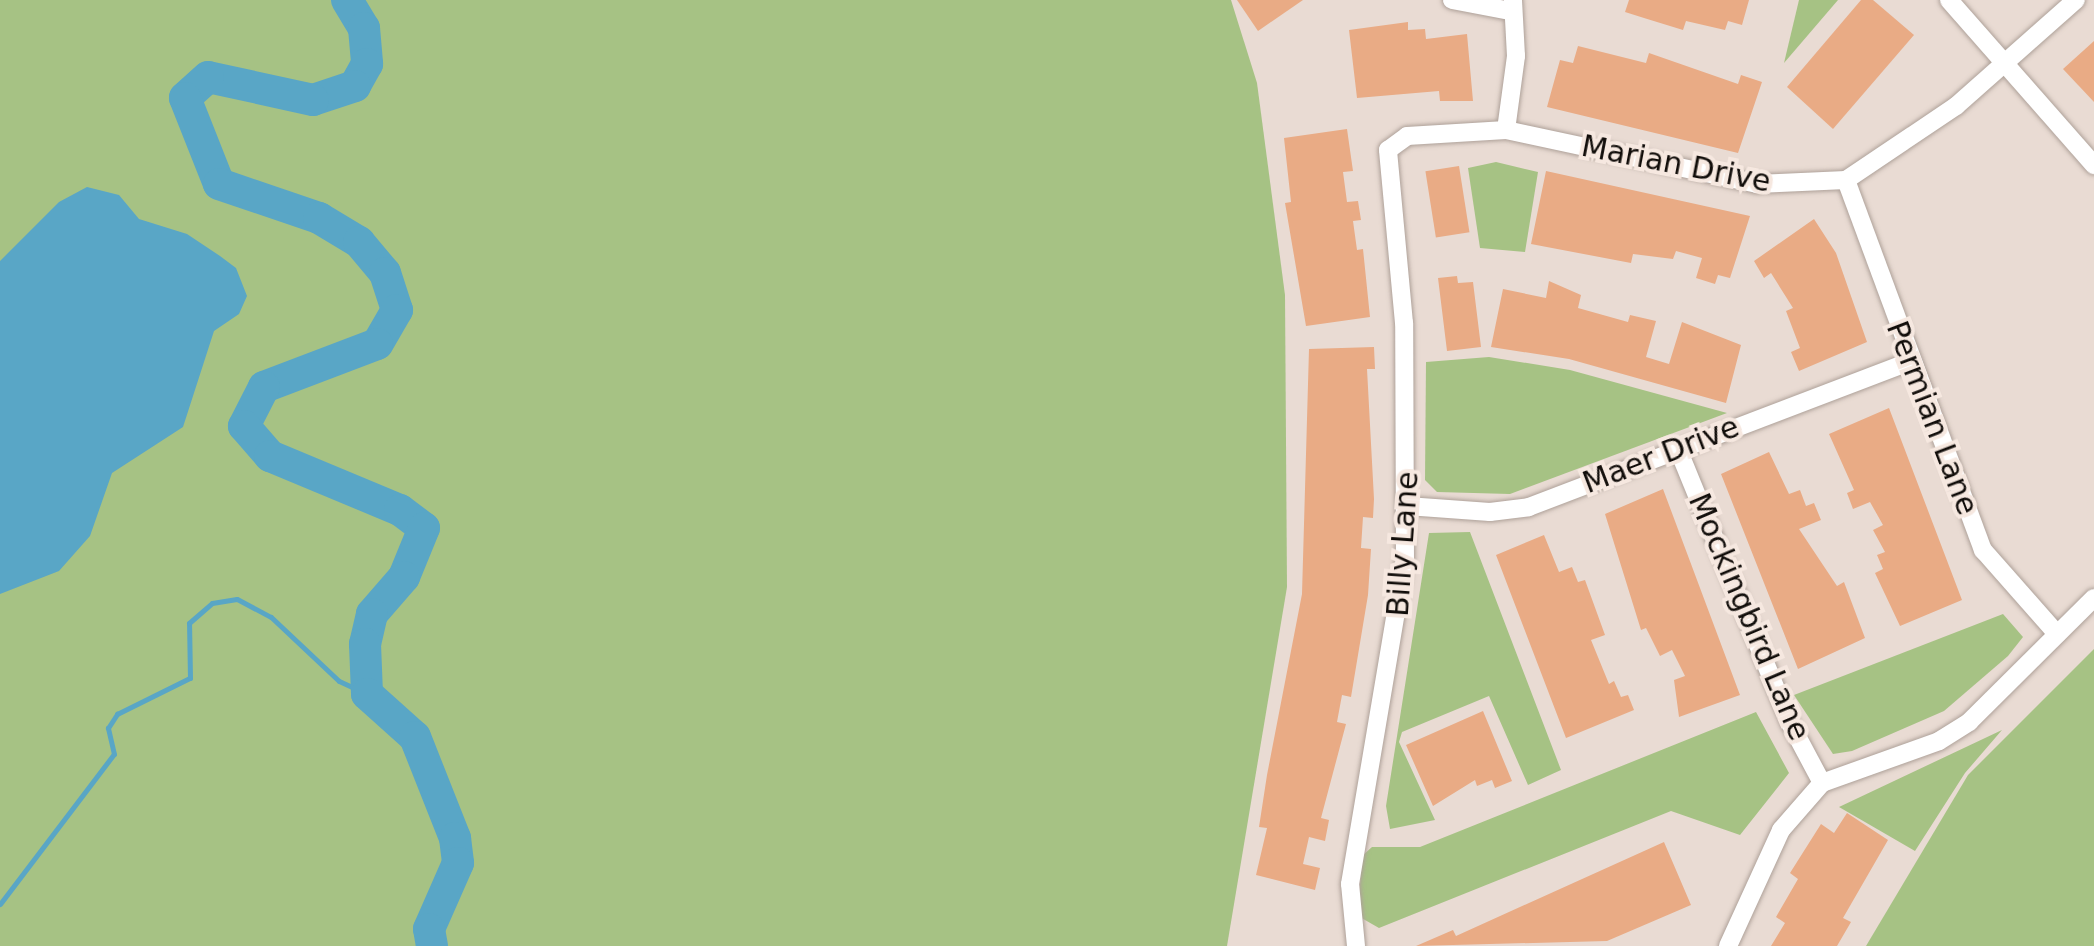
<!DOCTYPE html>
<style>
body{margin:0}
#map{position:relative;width:2094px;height:946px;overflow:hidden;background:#e9dbd3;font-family:"DejaVu Sans",sans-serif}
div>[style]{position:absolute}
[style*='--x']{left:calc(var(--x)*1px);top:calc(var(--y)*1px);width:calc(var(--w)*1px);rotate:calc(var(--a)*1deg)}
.green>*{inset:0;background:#a6c284}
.water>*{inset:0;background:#59a6c6}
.stream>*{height:5px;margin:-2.5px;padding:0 2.5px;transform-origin:2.5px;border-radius:2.5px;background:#59a6c6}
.river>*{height:32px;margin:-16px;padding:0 16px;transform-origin:16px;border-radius:16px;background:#59a6c6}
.building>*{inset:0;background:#e9ab85;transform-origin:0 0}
.roads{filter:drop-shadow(0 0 2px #aea199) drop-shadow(0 0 2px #aea199)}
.minor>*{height:18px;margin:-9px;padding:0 9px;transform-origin:9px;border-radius:9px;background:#fff}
span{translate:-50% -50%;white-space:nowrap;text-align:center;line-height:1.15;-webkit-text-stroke:8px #f6e8e0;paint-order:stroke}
.street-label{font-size:30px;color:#110d0a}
</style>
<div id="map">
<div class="green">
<i style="clip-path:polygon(0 0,1231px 0,1257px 83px,1285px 295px,1287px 587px,1227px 946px,0 946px)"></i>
<i style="clip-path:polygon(1799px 0,1838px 0,1784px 63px)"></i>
<i style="clip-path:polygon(1496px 162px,1538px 172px,1525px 252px,1480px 248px,1468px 168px)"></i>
<i style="clip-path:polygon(1489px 357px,1570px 370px,1727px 413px,1510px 494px,1437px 492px,1425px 480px,1426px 362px)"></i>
<i style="clip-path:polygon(1470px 532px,1561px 770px,1528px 785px,1489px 696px,1402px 732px,1399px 742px,1435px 820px,1390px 829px,1386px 806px,1429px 533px)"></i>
<i style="clip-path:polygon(2003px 614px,2023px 637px,2008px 656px,1944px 711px,1852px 751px,1833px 754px,1794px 695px)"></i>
<i style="clip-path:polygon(2094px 649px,2094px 946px,1866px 946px,1968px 775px)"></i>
<i style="clip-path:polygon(1756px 712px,1789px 773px,1740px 835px,1671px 811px,1379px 928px,1358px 916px,1362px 856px,1372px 847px,1420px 847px)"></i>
<i style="clip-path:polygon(2002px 730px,1965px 773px,1915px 851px,1839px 807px)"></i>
</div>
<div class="water">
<i style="clip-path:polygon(87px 187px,119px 195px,139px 219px,187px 234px,220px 256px,236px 268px,247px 296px,239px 314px,214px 331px,183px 427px,112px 473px,90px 536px,59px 571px,0 594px,0 261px,59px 202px)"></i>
</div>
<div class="stream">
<i style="--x:0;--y:904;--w:188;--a:-52.8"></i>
<i style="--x:114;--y:754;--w:27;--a:-103"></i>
<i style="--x:108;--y:728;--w:17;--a:-57"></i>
<i style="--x:117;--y:714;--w:81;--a:-26.3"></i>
<i style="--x:190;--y:678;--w:55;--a:-91"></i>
<i style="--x:189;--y:623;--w:30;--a:-41"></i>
<i style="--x:212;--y:603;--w:25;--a:-9"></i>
<i style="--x:237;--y:599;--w:38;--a:28"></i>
<i style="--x:271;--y:617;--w:93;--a:43.3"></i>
<i style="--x:339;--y:681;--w:31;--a:25"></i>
</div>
<div class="river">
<i style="--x:347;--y:0;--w:33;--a:59"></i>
<i style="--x:364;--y:28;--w:36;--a:85"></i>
<i style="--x:367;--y:64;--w:25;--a:119"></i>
<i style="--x:355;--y:86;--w:44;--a:161.6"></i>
<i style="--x:313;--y:100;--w:107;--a:-167.6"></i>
<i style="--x:208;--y:77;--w:31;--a:138"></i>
<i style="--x:185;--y:98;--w:92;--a:68.4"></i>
<i style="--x:219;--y:184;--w:106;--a:18.8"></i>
<i style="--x:319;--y:218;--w:47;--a:31"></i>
<i style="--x:359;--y:242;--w:40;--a:50"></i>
<i style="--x:385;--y:273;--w:39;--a:72"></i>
<i style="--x:397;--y:310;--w:39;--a:120"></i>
<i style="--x:377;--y:344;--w:121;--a:159.2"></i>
<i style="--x:264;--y:387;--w:44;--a:117.1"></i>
<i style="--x:244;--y:426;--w:40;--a:49"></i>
<i style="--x:270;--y:456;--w:141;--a:22.6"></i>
<i style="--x:400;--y:510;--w:30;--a:37"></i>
<i style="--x:424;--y:528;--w:53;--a:112.2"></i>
<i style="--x:404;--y:577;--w:49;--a:130.9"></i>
<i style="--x:372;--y:614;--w:31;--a:103"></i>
<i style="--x:365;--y:644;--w:50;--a:87.7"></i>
<i style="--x:367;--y:694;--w:64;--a:41.9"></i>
<i style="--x:415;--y:737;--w:109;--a:68.4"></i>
<i style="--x:455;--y:838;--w:25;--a:83"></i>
<i style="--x:458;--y:863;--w:72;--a:113.7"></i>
<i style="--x:429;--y:929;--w:17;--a:80"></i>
</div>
<div class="building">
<i style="clip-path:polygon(1237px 0,1303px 0,1258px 31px)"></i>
<i style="clip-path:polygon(1629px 0,1749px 0,1742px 25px,1728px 21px,1725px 30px,1686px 21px,1683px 30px,1644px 18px,1625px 12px)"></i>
<i style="clip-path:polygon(1861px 0,1873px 0,1914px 35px,1833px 129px,1787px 87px)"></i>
<i style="clip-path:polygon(1408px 22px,1408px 30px,1425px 29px,1426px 39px,1467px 34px,1473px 101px,1440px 101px,1439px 91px,1357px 98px,1349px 30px)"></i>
<i style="clip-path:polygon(2094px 41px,2094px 102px,2063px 69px)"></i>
<i style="clip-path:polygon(1578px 46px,1646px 63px,1649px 53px,1738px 84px,1741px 75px,1762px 82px,1738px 153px,1547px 107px,1560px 60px,1573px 63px)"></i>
<i style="clip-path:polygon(1347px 129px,1353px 171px,1343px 172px,1347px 202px,1358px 201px,1361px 220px,1353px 221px,1357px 250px,1363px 249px,1370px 317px,1306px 326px,1285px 203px,1291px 202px,1284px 138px)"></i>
<i style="left:1459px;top:166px;width:67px;height:34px;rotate:81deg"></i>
<i style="clip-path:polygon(1546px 171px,1750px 216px,1730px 278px,1718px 275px,1715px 284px,1696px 278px,1702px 258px,1676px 251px,1673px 259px,1633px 254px,1631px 263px,1531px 244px)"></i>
<i style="clip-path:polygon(1814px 219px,1836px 253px,1867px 342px,1799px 371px,1791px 352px,1800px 348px,1786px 311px,1793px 308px,1771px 273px,1764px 278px,1754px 261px)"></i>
<i style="clip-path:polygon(1457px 276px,1458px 283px,1473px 282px,1481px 347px,1447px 351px,1438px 278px)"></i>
<i style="clip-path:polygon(1549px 281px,1581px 295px,1578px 308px,1628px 322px,1630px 315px,1656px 321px,1646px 357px,1669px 364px,1682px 322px,1741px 345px,1726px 403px,1569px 359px,1491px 347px,1503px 289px,1546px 298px)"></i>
<i style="clip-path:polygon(1374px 347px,1375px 369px,1367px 369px,1374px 499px,1373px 518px,1363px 517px,1361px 548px,1371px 549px,1368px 595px,1351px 697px,1342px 695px,1337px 722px,1346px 724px,1321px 818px,1329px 820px,1325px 841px,1309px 837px,1303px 864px,1320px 868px,1315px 890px,1256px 875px,1267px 828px,1259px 827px,1267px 775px,1302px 594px,1309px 349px)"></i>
<i style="clip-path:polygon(1889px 408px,1962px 600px,1900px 626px,1875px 573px,1883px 569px,1877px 555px,1885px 552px,1873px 530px,1883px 525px,1870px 502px,1853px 509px,1847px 493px,1854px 490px,1829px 434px)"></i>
<i style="clip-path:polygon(1769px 452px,1789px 494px,1800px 490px,1806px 506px,1814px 503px,1821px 520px,1799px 529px,1837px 586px,1844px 582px,1865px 638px,1798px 669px,1721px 474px)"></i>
<i style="clip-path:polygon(1663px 489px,1740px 695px,1679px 717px,1674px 680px,1685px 676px,1672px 650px,1660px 656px,1646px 628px,1641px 630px,1605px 514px)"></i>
<i style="clip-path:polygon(1544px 535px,1559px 572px,1572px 567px,1578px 582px,1585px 580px,1605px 635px,1591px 640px,1609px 684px,1614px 681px,1621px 697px,1628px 695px,1634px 710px,1566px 738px,1496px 555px)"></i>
<i style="clip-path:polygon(1483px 711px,1512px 781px,1495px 788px,1492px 780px,1477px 786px,1475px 780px,1433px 806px,1406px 745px)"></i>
<i style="clip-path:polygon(1847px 813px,1888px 840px,1843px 918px,1851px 922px,1837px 946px,1771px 946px,1785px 923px,1776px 917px,1798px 879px,1790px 873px,1821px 824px,1834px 833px)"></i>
<i style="clip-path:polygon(1664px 842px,1691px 905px,1607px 941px,1416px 946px,1453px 930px,1456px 936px)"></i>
</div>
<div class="roads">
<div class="minor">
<i style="--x:1452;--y:0;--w:60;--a:10.6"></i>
<i style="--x:1949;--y:0;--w:220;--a:48.7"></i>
<i style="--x:1506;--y:130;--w:75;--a:-82.3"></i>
<i style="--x:1516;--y:56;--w:56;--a:-93.1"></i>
<i style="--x:1846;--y:180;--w:395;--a:69.7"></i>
<i style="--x:1983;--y:550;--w:112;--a:48.6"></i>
<i style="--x:1678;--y:449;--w:296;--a:67.8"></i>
<i style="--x:1790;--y:723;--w:68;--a:61.9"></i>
<i style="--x:1407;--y:506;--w:83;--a:4.1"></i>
<i style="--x:1490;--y:512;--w:39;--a:-7"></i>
<i style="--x:1529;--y:507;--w:407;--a:-20.9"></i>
<i style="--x:1356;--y:946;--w:62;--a:-95.5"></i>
<i style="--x:1350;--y:884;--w:329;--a:-80.4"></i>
<i style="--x:1405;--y:560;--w:237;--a:-90.2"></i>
<i style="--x:1404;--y:323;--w:174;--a:-95.3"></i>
<i style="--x:1388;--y:150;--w:24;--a:-36"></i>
<i style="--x:1407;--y:136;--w:99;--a:-3.5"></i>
<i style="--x:1506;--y:130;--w:257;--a:12.1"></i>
<i style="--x:1757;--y:184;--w:89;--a:-2.6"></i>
<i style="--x:1846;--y:180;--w:133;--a:-33.9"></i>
<i style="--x:1956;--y:106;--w:160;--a:-41.5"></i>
<i style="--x:1728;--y:946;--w:128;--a:-65.4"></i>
<i style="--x:1781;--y:830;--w:62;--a:-48.9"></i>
<i style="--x:1822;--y:783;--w:124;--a:-19.7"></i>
<i style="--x:1939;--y:741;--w:36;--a:-32"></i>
<i style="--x:1969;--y:722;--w:176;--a:-44.8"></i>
</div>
</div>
<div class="street-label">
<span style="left:1676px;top:164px;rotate:11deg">Marian Drive</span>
<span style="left:1932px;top:418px;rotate:69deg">Permian Lane</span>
<span style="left:1661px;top:455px;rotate:-21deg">Maer Drive</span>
<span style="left:1403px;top:544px;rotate:-86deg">Billy Lane</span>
<span style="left:1749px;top:617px;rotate:67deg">Mockingbird Lane</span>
</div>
</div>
